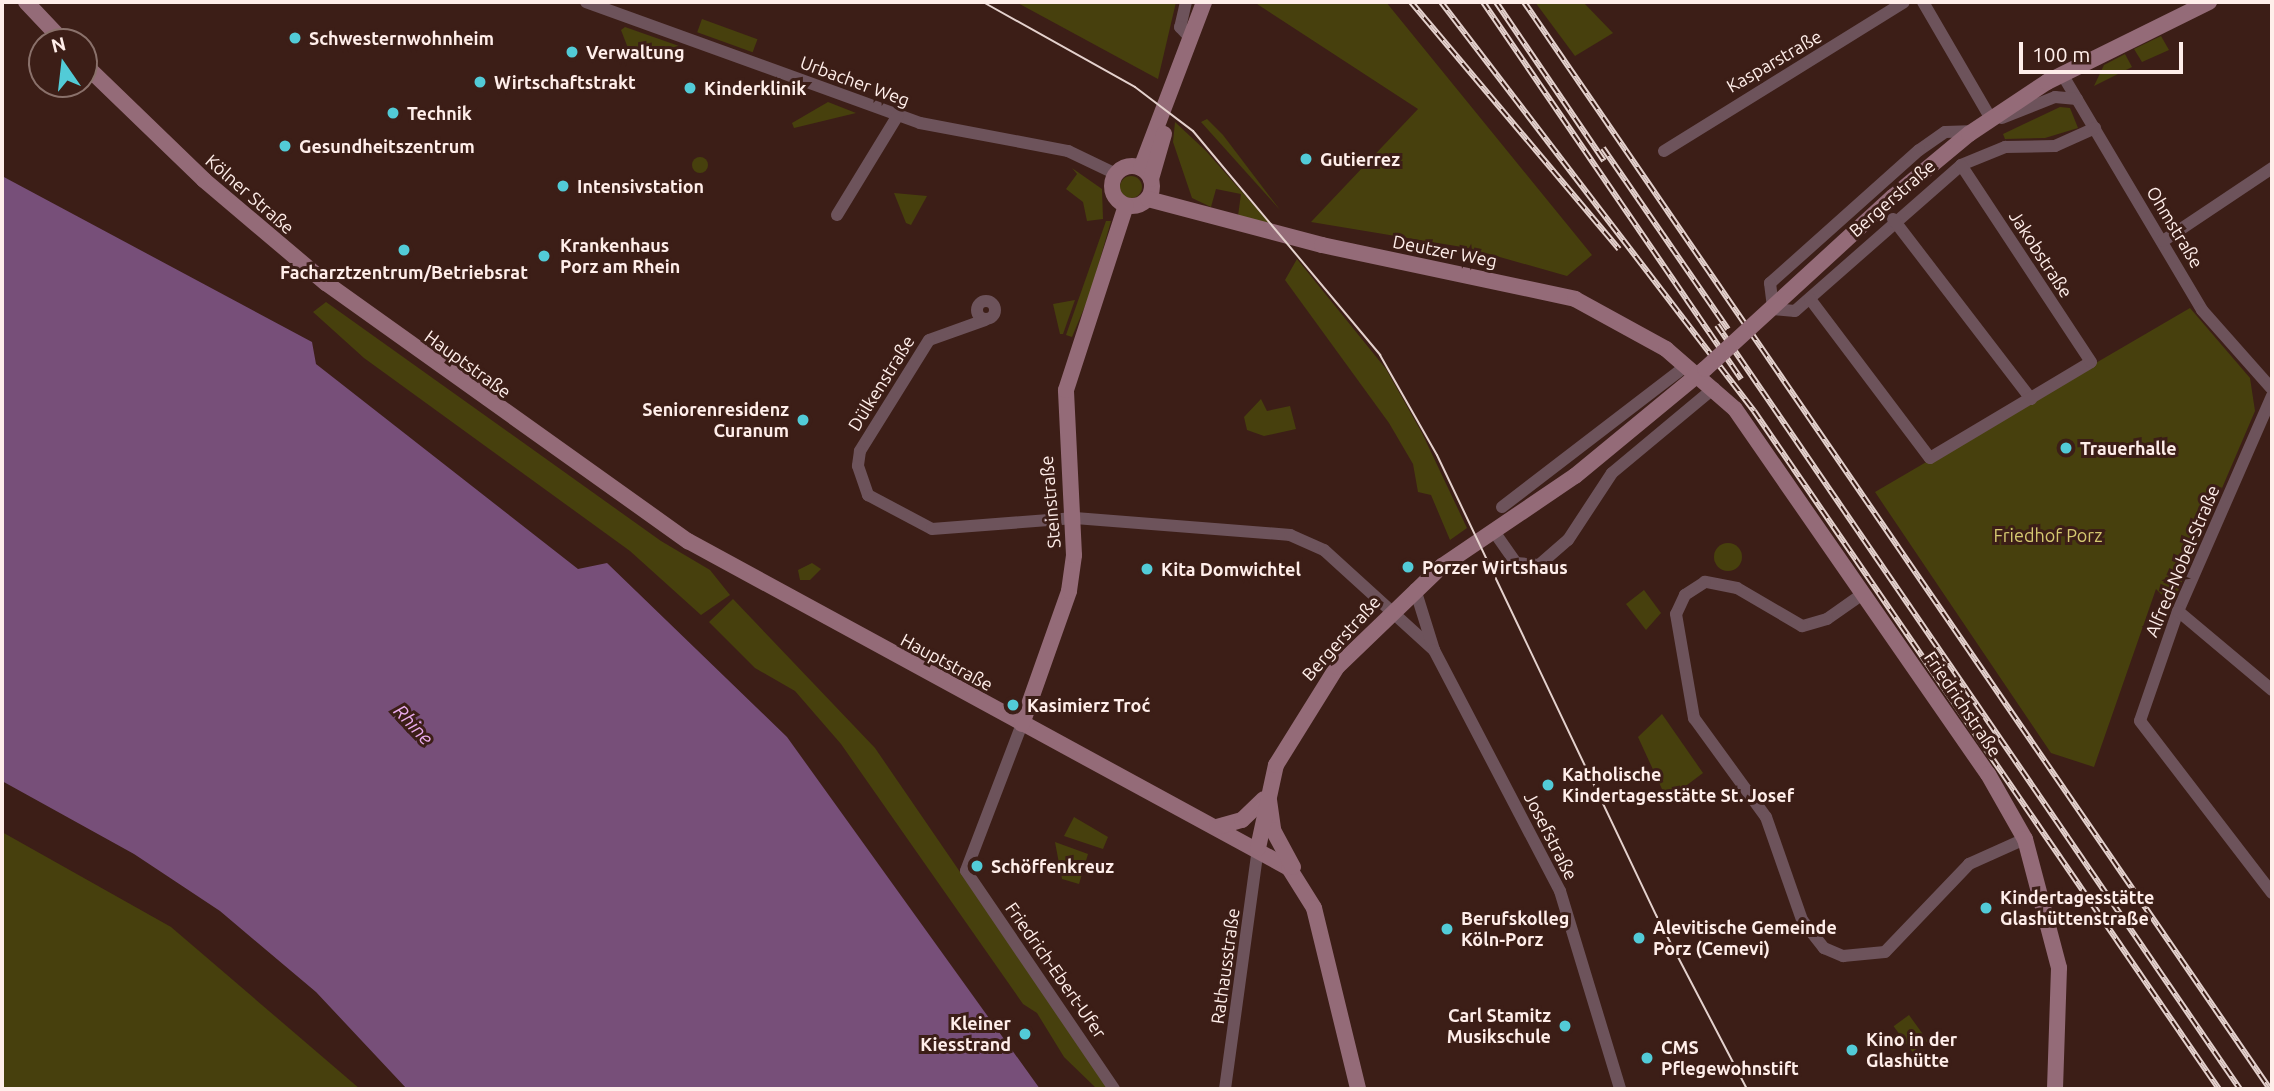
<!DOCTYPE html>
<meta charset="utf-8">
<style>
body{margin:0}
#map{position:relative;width:2274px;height:1091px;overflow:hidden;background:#3c1e17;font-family:Ubuntu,sans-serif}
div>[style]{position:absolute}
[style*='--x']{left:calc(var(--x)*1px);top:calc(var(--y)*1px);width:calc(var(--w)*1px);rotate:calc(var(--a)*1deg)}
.green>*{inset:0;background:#47400d;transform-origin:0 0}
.round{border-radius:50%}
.water>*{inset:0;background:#774f79}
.street>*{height:12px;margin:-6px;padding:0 6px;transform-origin:6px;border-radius:6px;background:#6d535b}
.street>.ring{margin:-6px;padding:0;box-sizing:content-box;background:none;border:12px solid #6d535b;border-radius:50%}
.secondary>*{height:16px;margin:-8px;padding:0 8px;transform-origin:8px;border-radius:8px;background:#946b78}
.secondary>.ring{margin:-8px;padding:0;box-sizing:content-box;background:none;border:16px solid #946b78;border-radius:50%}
.tram>*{height:2px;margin:-1px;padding:0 1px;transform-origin:1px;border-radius:1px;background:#e4d1cd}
.rail>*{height:6px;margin-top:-3px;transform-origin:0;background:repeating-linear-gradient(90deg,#3c1e17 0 10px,#e4d1cd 0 20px);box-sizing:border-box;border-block:2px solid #e4d1cd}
.secondary-bridge>*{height:16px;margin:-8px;padding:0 8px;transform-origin:8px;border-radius:8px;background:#946b78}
.dots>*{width:19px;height:19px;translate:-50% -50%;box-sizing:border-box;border:4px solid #3c1e17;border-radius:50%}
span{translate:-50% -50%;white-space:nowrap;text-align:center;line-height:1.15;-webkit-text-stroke:6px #3c1e17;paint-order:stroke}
.poi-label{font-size:18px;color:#ffeeea;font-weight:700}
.left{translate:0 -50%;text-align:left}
.right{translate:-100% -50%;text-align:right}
.street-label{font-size:18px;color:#ffeeea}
.park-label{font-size:18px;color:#d5c971}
.water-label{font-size:19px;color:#eaaced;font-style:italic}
.frame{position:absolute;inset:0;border:4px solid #ffeeea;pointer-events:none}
.north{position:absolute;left:28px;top:28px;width:70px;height:70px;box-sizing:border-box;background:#3c1e17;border:2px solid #8a716b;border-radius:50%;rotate:346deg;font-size:19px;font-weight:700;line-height:28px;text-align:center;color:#ffeeea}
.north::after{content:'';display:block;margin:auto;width:24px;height:32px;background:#52cbd7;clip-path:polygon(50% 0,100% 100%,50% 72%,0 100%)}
.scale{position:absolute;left:2019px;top:42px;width:164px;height:32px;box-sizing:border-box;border:4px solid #ffeeea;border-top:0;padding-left:9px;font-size:21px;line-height:24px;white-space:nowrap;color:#ffeeea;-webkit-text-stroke:5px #3c1e17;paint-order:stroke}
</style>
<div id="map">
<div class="green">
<i style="clip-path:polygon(1016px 2px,1176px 2px,1158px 79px)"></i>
<i style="clip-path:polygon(1254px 2px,1386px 2px,1592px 255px,1567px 276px,1468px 248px,1311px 222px,1418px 109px)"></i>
<i style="clip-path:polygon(1535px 2px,1583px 2px,1613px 33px,1575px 56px)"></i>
<i style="left:702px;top:19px;width:59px;height:14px;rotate:20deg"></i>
<i style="clip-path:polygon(625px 27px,679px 46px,631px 56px,621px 30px)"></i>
<i style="clip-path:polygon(2161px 36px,2169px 50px,2142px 62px,2134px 49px)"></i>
<i style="clip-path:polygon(2125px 54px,2132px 67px,2094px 86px,2104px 65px)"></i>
<i style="clip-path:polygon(828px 102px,856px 113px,794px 128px,792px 123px)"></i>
<i style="clip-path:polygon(2060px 107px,2070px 108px,2078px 128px,2045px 138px,2005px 139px,2003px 134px)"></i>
<i style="clip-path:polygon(1207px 119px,1223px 135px,1280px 210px,1201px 122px)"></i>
<i style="clip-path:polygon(1175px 122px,1206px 151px,1271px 225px,1238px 216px,1241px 194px,1216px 189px,1211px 207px,1192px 198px,1173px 142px)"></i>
<i class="round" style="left:692px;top:157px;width:16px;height:16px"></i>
<i style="clip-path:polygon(1072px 168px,1102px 189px,1103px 219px,1087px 221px,1083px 202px,1066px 189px,1077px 174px)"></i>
<i class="round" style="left:1120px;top:176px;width:22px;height:22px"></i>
<i style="clip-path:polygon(894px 193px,927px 196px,911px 225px,906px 223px)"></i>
<i style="clip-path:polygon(1106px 221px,1111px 221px,1090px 294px,1072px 337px,1066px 335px)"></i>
<i style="clip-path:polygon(1297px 259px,1386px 369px,1422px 433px,1467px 528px,1450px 540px,1431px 495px,1418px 492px,1413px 464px,1389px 423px,1285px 280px)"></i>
<i style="clip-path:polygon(1075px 300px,1063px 334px,1060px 334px,1053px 304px)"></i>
<i style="clip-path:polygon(326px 302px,661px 541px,710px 570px,730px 595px,701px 615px,630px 551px,364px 358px,313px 312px)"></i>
<i style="clip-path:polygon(2190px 308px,2250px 378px,2255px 411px,2172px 605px,2156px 589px,2094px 767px,2051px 753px,1875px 492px)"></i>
<i style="clip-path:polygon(1261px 399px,1267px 411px,1290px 406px,1296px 429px,1264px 436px,1247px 430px,1244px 417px)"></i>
<i class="round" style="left:1714px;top:543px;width:28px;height:28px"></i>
<i style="clip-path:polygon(812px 563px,821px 569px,810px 580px,800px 580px,798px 570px)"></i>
<i style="clip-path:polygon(1644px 590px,1661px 613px,1646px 630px,1626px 604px)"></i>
<i style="clip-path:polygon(733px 599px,875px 748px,1109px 1089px,1097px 1089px,1064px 1057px,1037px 1013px,1023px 1004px,841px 744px,795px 691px,755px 668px,709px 622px)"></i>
<i style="clip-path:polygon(1662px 714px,1703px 773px,1667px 800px,1638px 737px)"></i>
<i style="clip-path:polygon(1074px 817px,1108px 837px,1103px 849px,1064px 836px)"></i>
<i style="clip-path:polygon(2px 832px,171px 927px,360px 1089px,2px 1089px)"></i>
<i style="clip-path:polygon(1055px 842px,1088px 854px,1079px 884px,1062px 879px)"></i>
<i style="left:1909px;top:1015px;width:32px;height:19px;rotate:54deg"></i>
</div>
<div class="water">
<i style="clip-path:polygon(2px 176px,312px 342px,316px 364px,578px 569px,607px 563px,787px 737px,1040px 1089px,407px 1089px,316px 992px,220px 911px,134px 854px,2px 781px)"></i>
</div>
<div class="street">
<i style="--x:586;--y:2;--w:355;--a:19.9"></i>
<i style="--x:920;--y:123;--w:151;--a:10.7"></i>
<i style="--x:1068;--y:151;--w:53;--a:25.6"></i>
<i style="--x:1186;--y:2;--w:26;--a:103"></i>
<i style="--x:1180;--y:27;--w:16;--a:47"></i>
<i style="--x:1923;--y:2;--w:135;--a:59.8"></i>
<i style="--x:2062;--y:74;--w:274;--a:59.3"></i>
<i style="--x:2202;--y:310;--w:106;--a:48.5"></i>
<i style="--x:2002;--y:118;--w:57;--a:-21.6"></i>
<i style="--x:2055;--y:97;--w:22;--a:5"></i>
<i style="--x:1976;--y:131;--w:31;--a:178"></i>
<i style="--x:1945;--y:132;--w:32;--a:145"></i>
<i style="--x:1919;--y:150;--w:200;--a:138.2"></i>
<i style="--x:1770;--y:283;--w:26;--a:83"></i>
<i style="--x:1773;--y:309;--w:22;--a:5"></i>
<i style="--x:1795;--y:311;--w:221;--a:-41.3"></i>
<i style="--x:1961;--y:165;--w:48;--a:-22.2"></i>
<i style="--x:2005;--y:147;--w:50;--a:-1.1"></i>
<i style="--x:2055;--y:146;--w:44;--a:-24.2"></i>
<i style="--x:1664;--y:151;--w:282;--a:-31.8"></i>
<i style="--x:837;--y:215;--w:117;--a:-58.6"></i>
<i style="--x:1893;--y:219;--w:227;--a:52.5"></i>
<i style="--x:2163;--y:241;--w:131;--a:-33.8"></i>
<i style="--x:1810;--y:299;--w:199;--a:53"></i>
<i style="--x:1930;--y:458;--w:187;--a:-30.8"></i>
<i style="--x:2091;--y:362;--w:236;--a:-123.4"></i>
<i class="ring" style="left:977px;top:301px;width:6px;height:6px"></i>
<i style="--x:985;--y:320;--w:59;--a:160.3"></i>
<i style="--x:929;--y:340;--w:131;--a:121.9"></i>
<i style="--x:860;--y:451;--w:15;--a:98"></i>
<i style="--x:858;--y:466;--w:31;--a:71"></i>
<i style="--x:868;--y:495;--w:72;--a:28"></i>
<i style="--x:932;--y:529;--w:143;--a:-4.4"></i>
<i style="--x:1075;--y:518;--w:216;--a:4.5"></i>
<i style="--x:1290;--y:535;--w:37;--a:24"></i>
<i style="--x:1324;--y:550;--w:149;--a:42.3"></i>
<i style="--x:2272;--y:396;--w:235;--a:113.6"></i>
<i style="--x:2178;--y:611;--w:116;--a:109.1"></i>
<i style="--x:2140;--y:721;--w:217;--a:52.5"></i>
<i style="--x:1502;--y:507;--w:233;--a:-37.5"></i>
<i style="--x:1495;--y:533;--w:37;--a:55"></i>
<i style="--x:1516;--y:563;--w:23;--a:5"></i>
<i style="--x:1539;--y:565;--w:38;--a:-41"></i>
<i style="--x:1568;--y:540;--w:80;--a:-56.7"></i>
<i style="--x:1612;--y:473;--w:133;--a:-39.8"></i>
<i style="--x:1415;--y:589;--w:64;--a:72.7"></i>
<i style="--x:1434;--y:650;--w:272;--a:62.4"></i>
<i style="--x:1560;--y:891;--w:207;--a:73.1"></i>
<i style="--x:1864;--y:593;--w:45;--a:144.9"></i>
<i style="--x:1827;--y:619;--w:26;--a:164"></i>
<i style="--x:1802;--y:626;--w:75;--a:-149.7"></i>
<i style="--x:1737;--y:588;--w:33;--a:-169"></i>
<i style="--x:1705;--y:582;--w:24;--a:147"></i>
<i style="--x:1685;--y:595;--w:21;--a:115"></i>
<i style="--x:1676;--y:614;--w:106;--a:80.2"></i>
<i style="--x:1694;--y:718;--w:122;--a:54"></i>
<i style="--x:1766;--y:817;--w:109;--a:70.7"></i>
<i style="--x:1802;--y:920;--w:36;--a:52"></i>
<i style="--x:1824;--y:948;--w:21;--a:23"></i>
<i style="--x:1843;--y:956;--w:42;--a:-5.4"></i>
<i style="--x:1885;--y:952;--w:122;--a:-46.3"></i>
<i style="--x:1969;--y:864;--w:61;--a:-24.1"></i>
<i style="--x:2178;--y:611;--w:123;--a:40"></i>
<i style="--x:1022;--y:724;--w:157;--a:110.9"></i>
<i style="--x:966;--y:871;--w:263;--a:55.8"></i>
<i style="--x:1225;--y:1089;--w:243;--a:-82.2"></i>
</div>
<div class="secondary">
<i style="--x:26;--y:2;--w:55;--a:46.5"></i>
<i style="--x:84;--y:64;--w:167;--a:44"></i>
<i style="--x:204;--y:180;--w:160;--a:40.2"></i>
<i style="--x:326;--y:283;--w:445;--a:35.5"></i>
<i style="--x:688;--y:541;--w:684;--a:28.55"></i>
<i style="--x:1289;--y:868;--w:47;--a:58"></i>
<i style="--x:1314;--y:908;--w:186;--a:76.3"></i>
<i class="ring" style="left:1112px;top:166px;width:24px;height:24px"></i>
<i style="--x:1141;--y:168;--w:178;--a:-69.2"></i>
<i style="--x:1151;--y:179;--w:47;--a:-73.9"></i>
<i style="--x:1893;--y:197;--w:99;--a:-39.7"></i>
<i style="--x:1969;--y:134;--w:94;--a:-33.7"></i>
<i style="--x:2047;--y:82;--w:181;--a:-26.3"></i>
<i style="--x:1148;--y:199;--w:180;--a:14.8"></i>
<i style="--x:1322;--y:245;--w:259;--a:12"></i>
<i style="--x:1575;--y:299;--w:104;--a:28.8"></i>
<i style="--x:1666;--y:349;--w:91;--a:41"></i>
<i style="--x:1735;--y:409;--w:444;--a:55.3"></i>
<i style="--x:1988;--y:774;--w:75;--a:60.4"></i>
<i style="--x:2025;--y:839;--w:133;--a:75.2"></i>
<i style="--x:2059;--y:968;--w:121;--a:91.9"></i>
<i style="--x:1022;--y:724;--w:141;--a:-70.5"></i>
<i style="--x:1069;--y:591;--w:36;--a:-82"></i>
<i style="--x:1074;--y:555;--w:165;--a:-92.8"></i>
<i style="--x:1066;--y:390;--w:194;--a:-72"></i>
<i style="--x:1269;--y:800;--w:30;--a:82"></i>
<i style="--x:1273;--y:830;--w:42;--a:61.6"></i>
<i style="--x:1217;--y:827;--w:26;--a:-16"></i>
<i style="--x:1242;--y:820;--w:30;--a:-44"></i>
<i style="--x:1258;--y:848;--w:85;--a:-77.8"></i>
<i style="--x:1276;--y:765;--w:115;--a:-58.1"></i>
<i style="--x:1337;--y:667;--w:146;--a:-43.9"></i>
<i style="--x:1442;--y:566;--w:161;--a:-34.1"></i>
</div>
<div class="tram">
<i style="--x:983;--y:2;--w:174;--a:29.2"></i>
<i style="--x:1135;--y:87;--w:73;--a:37.2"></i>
<i style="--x:1193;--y:131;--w:292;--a:50.1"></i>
<i style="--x:1380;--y:355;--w:115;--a:60.3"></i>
<i style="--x:1437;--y:455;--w:509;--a:64.54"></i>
<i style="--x:1656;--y:915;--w:196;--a:62.4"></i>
</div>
<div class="rail">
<i style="--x:1411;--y:2;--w:323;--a:49.9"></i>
<i style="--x:1441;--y:2;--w:515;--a:52.57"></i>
<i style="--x:1754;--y:411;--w:822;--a:55.56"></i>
<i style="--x:1483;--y:2;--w:457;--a:55.6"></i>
<i style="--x:1496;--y:2;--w:192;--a:55.8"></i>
<i style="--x:1524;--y:2;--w:1318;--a:55.54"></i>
<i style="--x:1603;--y:148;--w:220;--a:55.4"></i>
<i style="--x:1717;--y:325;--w:926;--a:55.61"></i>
</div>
<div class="secondary-bridge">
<i style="--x:1575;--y:476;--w:168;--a:-39.5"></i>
<i style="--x:1705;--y:369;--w:255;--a:-42.5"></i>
</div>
<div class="dots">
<i style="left:295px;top:38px;background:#52cbd7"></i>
<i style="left:572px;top:52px;background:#52cbd7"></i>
<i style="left:480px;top:82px;background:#52cbd7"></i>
<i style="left:690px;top:88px;background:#52cbd7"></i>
<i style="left:393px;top:113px;background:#52cbd7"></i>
<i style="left:285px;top:146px;background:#52cbd7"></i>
<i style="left:1306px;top:159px;background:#52cbd7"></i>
<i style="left:563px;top:186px;background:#52cbd7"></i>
<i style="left:404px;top:250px;background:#52cbd7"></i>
<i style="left:544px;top:256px;background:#52cbd7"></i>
<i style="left:803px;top:420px;background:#52cbd7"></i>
<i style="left:2066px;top:448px;background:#52cbd7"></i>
<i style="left:1408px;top:567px;background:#52cbd7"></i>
<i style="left:1147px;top:569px;background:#52cbd7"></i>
<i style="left:1013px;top:705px;background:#52cbd7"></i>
<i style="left:1548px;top:785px;background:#52cbd7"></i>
<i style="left:977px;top:866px;background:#52cbd7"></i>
<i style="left:1986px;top:908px;background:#52cbd7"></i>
<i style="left:1447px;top:929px;background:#52cbd7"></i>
<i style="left:1639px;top:938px;background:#52cbd7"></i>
<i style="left:1565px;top:1026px;background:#52cbd7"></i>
<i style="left:1025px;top:1034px;background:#52cbd7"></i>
<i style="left:1852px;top:1050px;background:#52cbd7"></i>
<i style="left:1647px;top:1058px;background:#52cbd7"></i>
</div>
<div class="poi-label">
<span class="left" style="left:309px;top:38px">Schwesternwohnheim</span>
<span class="left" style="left:586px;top:52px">Verwaltung</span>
<span class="left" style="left:494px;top:82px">Wirtschaftstrakt</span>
<span class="left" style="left:704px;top:88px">Kinderklinik</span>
<span class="left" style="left:407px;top:113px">Technik</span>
<span class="left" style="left:299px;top:146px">Gesundheitszentrum</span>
<span class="left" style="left:1320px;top:159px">Gutierrez</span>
<span class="left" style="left:577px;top:186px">Intensivstation</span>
<span class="left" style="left:560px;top:256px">Krankenhaus<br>Porz am Rhein</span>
<span style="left:404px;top:272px">Facharztzentrum/Betriebsrat</span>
<span class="right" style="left:789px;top:420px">Seniorenresidenz<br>Curanum</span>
<span class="left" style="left:2080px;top:448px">Trauerhalle</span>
<span class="left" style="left:1422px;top:567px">Porzer Wirtshaus</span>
<span class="left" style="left:1161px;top:569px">Kita Domwichtel</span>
<span class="left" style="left:1027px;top:705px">Kasimierz Troć</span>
<span class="left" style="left:1562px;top:785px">Katholische<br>Kindertagesstätte St. Josef</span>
<span class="left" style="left:991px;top:866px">Schöffenkreuz</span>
<span class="left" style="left:2000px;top:908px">Kindertagesstätte<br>Glashüttenstraße</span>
<span class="left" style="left:1461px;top:929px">Berufskolleg<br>Köln-Porz</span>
<span class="left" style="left:1653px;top:938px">Alevitische Gemeinde<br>Porz (Cemevi)</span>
<span class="right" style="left:1551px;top:1026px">Carl Stamitz<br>Musikschule</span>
<span class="right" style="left:1011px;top:1034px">Kleiner<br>Kiesstrand</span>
<span class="left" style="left:1866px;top:1050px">Kino in der<br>Glashütte</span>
<span class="left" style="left:1661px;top:1058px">CMS<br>Pflegewohnstift</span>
</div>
<div class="street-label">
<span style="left:1774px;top:61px;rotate:-30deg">Kasparstraße</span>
<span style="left:855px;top:81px;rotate:20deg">Urbacher Weg</span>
<span style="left:250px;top:194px;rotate:41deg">Kölner Straße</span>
<span style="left:1892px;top:198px;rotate:-41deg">Bergerstraße</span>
<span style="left:2175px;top:227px;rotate:59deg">Ohmstraße</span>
<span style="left:1445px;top:251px;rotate:11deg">Deutzer Weg</span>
<span style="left:2041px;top:254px;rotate:57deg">Jakobstraße</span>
<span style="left:468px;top:364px;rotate:36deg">Hauptstraße</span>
<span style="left:881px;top:383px;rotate:-58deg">Dülkenstraße</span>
<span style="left:1050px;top:502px;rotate:-95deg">Steinstraße</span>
<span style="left:2182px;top:561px;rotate:-67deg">Alfred-Nobel-Straße</span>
<span style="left:1341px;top:638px;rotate:-48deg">Bergerstraße</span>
<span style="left:947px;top:662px;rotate:28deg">Hauptstraße</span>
<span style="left:1963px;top:704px;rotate:56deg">Friedrichstraße</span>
<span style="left:1551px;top:836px;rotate:63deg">Josefstraße</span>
<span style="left:1225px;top:966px;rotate:-82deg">Rathausstraße</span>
<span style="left:1056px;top:970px;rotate:55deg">Friedrich-Ebert-Ufer</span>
</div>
<div class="park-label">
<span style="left:2048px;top:535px">Friedhof Porz</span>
</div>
<div class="water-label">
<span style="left:413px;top:725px;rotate:47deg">Rhine</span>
</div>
<div class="frame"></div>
<div class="north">N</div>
<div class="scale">100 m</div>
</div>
